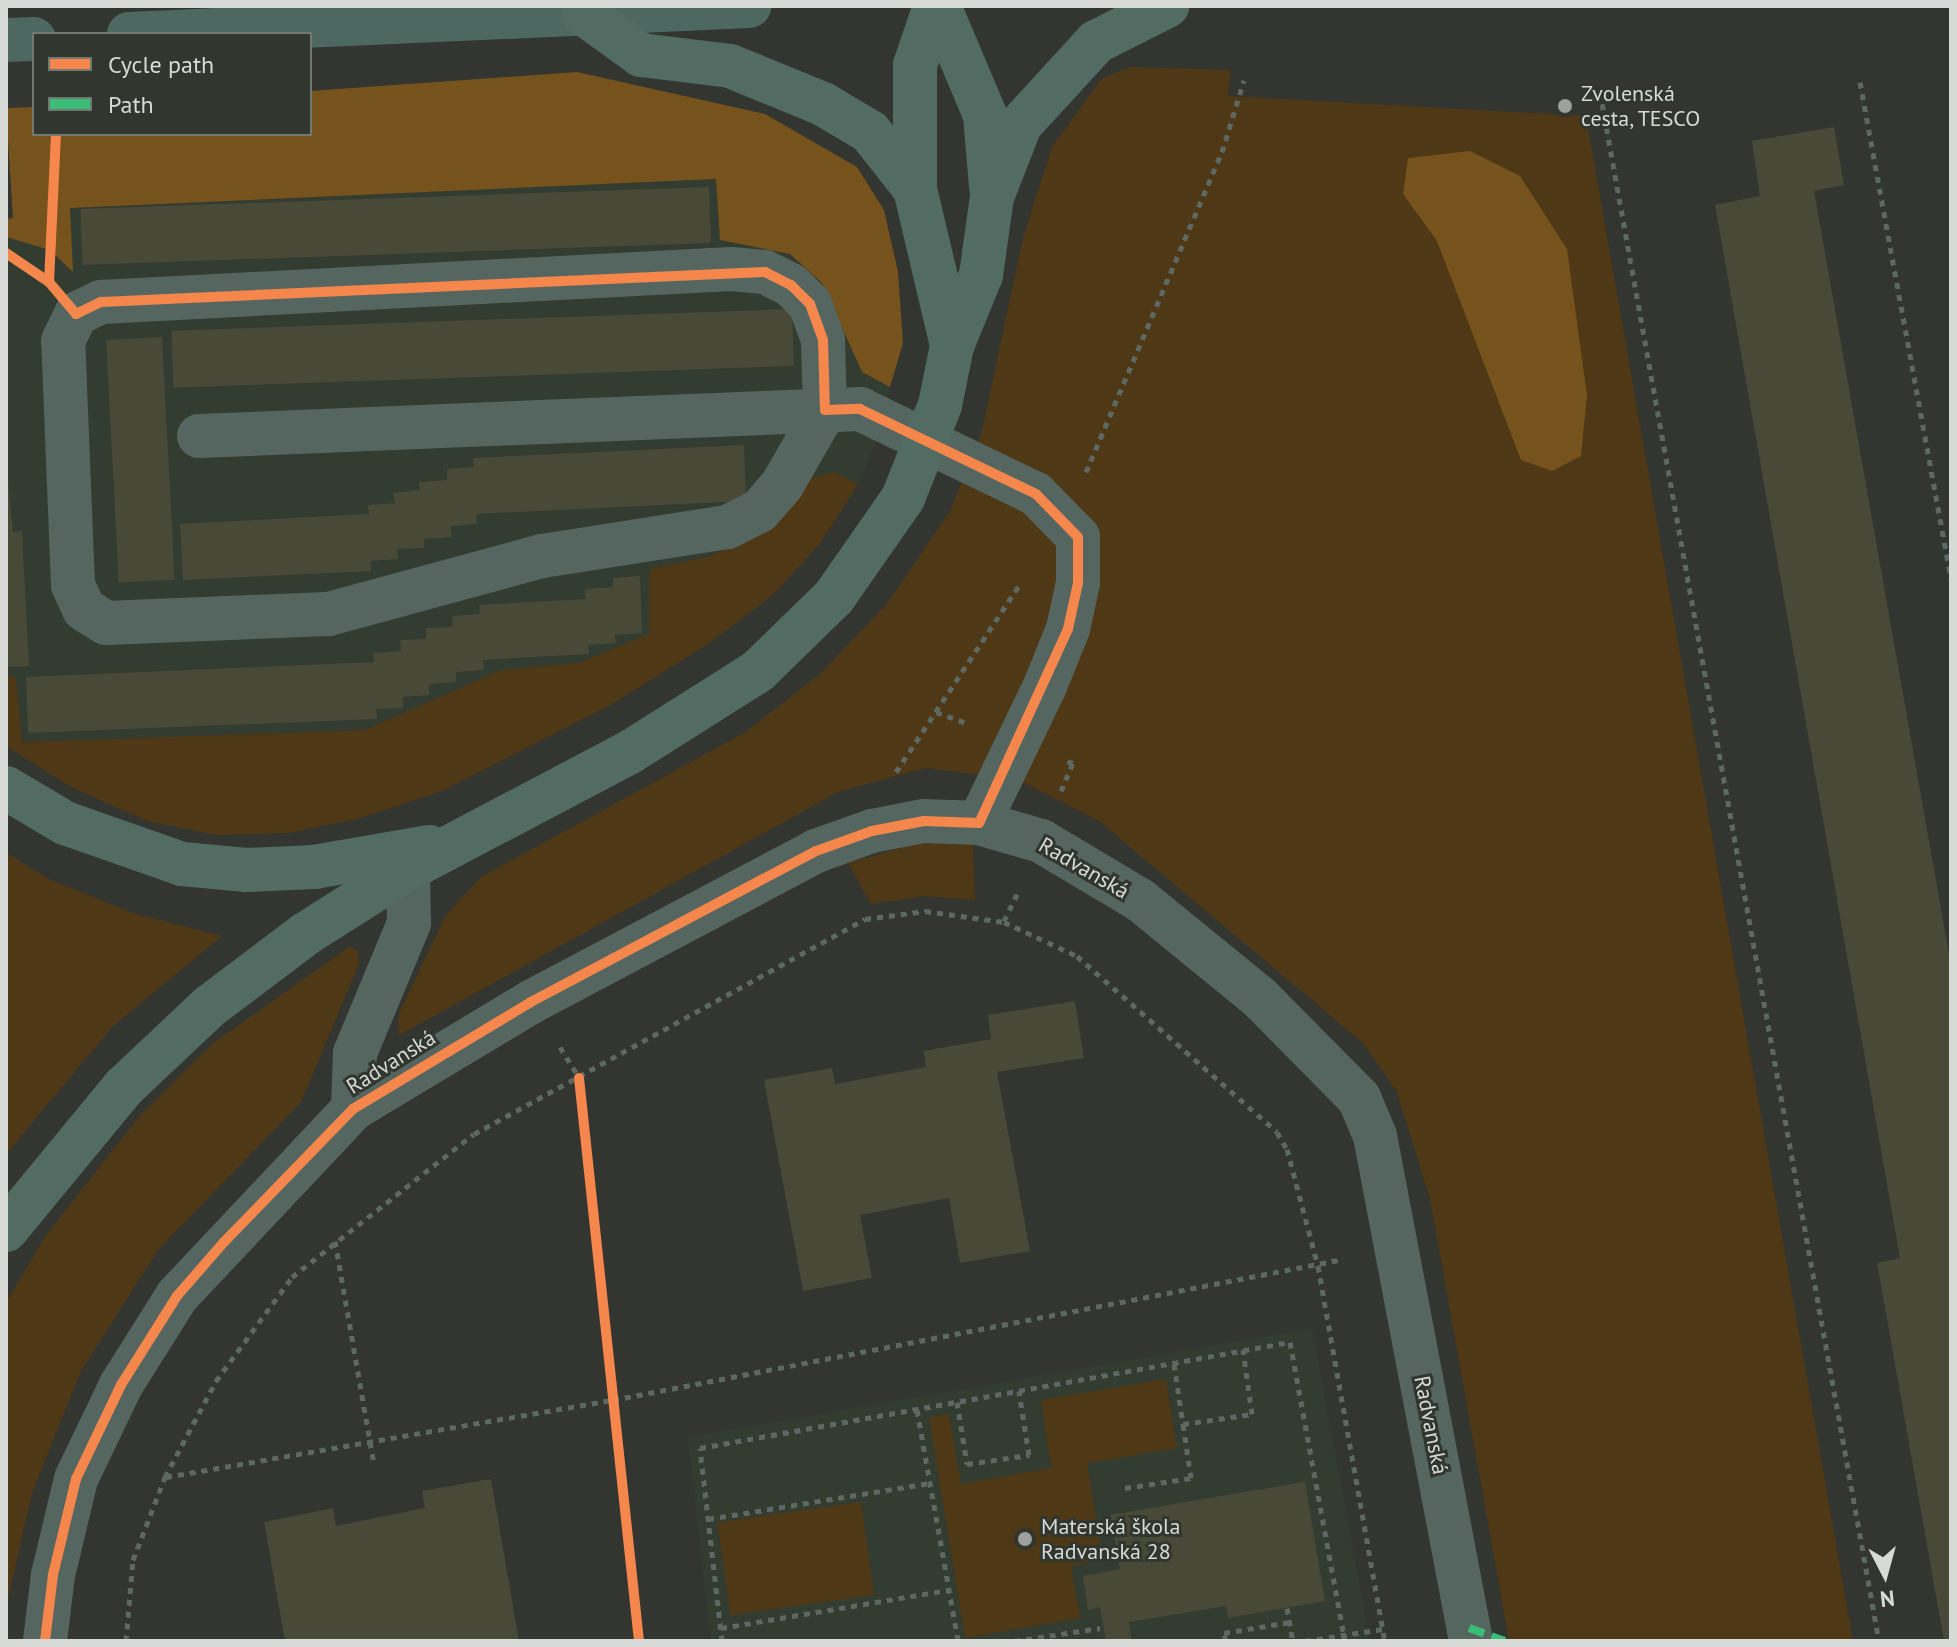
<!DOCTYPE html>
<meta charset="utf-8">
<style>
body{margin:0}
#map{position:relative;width:1957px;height:1647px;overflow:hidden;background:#323530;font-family:"PT Sans",sans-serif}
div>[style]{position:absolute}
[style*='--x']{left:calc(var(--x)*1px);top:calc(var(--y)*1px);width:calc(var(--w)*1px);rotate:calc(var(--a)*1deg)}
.built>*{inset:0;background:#333c30}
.green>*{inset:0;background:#4f3815;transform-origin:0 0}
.forest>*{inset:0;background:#76531c}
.building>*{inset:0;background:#494938;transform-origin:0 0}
.path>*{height:5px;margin-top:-2.5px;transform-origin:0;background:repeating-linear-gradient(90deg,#5d6863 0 6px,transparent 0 12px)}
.minor>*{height:44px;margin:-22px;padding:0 22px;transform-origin:22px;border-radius:22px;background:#556660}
.major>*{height:44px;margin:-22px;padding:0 22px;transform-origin:22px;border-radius:22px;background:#4d6860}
.highway>*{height:44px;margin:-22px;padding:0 22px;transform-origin:22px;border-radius:22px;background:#526c64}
.highway-bridge>*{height:44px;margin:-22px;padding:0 22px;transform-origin:22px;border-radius:22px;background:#526c64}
.quiet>*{height:8px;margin-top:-4px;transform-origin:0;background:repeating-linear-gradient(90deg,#3abd76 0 16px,transparent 0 24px)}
.cycleway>*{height:10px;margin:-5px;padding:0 5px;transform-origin:5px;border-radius:5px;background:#f5874c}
.dots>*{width:22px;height:22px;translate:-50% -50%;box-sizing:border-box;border:4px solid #31362f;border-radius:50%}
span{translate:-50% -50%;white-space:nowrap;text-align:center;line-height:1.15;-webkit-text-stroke:6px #31362f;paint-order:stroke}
.poi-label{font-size:22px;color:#d7dad6}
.left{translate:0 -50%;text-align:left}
.street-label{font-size:22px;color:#d7dad6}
.frame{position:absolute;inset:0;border:8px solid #d7dad6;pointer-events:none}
.legend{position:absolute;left:32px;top:32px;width:280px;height:104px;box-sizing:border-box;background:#31362f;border:2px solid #737872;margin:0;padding:10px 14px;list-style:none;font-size:24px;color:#d7dad6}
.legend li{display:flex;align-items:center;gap:16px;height:40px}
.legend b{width:40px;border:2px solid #737872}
.north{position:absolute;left:1845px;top:1535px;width:80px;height:80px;-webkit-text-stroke:6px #31362f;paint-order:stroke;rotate:174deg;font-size:22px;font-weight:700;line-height:32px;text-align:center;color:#d7dad6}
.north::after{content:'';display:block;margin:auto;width:28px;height:36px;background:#d7dad6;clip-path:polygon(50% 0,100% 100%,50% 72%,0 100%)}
</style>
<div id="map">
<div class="built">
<i style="clip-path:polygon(716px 179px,720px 239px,790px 254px,823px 283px,862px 372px,890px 387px,880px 434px,858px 484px,834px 472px,749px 537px,711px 556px,649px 569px,650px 634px,579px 663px,501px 670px,365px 730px,21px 742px,16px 677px,6px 677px,6px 237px,50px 250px,72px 270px,69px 208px)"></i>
<i style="clip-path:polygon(1312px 1328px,1370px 1641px,711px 1641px,688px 1437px)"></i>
</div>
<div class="green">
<i style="clip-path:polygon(1130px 67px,1231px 70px,1228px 96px,1586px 116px,1853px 1641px,1509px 1641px,1430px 1199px,1397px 1092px,1363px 1043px,1099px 821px,1016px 779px,925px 768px,838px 792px,398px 1036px,399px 1013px,446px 915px,481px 877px,744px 733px,820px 674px,886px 605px,950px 511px,981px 435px,1023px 238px,1052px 147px,1101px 79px)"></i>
<i style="clip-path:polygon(834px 472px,858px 484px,821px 542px,774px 594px,708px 644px,609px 706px,442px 791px,357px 819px,289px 833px,216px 835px,147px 821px,71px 787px,6px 746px,6px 677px,16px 677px,22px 742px,365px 730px,501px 670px,579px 663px,649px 634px,649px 569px,711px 556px,749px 537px,809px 479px)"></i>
<i style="clip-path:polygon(930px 840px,973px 843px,975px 900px,925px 896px,871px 904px,848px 863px)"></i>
<i style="clip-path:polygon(6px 853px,51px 880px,133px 913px,222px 936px,113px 1026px,6px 1154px)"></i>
<i style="clip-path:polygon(349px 947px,358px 951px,359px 964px,301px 1102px,158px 1250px,81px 1371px,32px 1493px,6px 1608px,6px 1303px,46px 1235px,139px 1117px,212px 1044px)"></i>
<i style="clip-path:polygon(1166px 1379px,1177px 1448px,1087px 1463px,1103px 1560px,1071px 1566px,1080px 1618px,965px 1638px,929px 1418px,949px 1414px,961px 1484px,1051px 1468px,1041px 1400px)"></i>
<i style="left:861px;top:1502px;width:94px;height:145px;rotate:82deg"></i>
</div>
<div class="forest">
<i style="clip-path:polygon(577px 72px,765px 114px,857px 167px,884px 210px,898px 272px,903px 343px,890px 387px,862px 372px,822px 283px,790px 254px,720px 240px,716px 179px,70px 208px,73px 272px,50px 250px,6px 237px,6px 219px,13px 218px,6px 108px,34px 107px,34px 134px,310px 134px,310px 91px)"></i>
<i style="clip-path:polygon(1470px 151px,1520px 176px,1567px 249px,1587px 395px,1581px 456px,1552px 471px,1521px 460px,1437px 241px,1403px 194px,1408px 158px)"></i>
</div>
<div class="building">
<i style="clip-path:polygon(1834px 127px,1844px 185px,1814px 191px,1951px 965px,1951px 1641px,1944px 1641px,1877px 1263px,1900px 1258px,1715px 205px,1760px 196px,1752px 141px)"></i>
<i style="left:709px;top:187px;width:56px;height:629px;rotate:88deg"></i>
<i style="left:792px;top:309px;width:57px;height:621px;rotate:88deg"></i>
<i style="left:162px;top:337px;width:243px;height:56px;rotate:87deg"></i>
<i style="clip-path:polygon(744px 445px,746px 501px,476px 514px,477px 524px,451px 526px,452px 537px,424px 539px,424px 548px,397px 549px,398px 559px,371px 561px,371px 571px,183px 580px,180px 524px,369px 514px,368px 505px,395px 503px,393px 493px,420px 490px,419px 482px,447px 480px,447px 469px,474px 467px,473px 458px)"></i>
<i style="clip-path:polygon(6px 458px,13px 532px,22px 531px,29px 666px,6px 667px)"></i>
<i style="clip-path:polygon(640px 576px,642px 633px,615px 635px,616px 643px,588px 645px,589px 654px,483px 660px,484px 670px,456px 672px,456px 682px,429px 684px,429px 695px,403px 697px,403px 708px,376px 709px,377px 719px,28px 733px,26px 677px,374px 662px,373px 653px,401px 651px,400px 640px,426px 639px,426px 628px,453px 627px,452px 616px,480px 614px,479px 605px,586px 599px,585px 589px,613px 587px,613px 578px)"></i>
<i style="clip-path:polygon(1075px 1001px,1084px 1058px,997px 1072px,1030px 1251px,960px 1263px,949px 1198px,860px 1215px,872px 1278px,803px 1291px,764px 1080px,832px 1068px,835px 1084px,926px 1067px,924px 1051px,991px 1039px,988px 1015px)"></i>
<i style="clip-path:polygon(491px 1479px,519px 1641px,285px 1641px,264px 1522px,333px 1508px,336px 1526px,425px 1508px,422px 1491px)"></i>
<i style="clip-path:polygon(1305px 1482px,1325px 1601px,1228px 1618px,1226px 1606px,1129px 1622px,1132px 1641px,1106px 1641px,1100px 1607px,1088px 1610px,1083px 1576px,1120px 1569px,1110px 1515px)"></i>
</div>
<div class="path">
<i style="--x:1860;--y:82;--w:505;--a:79.62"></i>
<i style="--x:1600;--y:92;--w:1574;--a:79.79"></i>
<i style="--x:6;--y:253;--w:43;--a:33.7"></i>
<i style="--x:1086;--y:472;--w:348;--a:-67"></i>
<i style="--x:1222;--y:152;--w:75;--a:-73"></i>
<i style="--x:936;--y:712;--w:32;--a:20"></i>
<i style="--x:896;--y:772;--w:225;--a:-56.6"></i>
<i style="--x:1061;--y:791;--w:30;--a:-67"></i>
<i style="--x:1073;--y:763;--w:7;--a:-164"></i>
<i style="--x:1004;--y:921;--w:34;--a:-64"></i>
<i style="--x:560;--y:1047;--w:36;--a:58"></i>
<i style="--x:335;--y:1241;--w:227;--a:80.1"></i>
<i style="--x:1174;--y:1364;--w:61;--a:81.5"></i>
<i style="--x:1183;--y:1424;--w:70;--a:-8.2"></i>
<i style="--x:1252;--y:1414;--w:65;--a:-98"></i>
<i style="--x:957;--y:1402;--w:63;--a:80.8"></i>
<i style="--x:967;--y:1464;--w:63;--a:-8.3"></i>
<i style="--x:1029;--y:1455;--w:65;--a:-98.9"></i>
<i style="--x:917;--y:1410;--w:235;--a:79.9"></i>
<i style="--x:166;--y:1477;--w:454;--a:-9.8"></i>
<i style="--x:613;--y:1400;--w:744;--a:-10.92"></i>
<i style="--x:1125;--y:1488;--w:67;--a:-8.6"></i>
<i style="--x:1191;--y:1478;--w:55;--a:-98.4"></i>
<i style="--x:708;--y:1519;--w:225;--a:-9.2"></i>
<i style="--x:1287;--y:1608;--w:34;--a:80"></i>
<i style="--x:721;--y:1628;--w:231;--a:-9.5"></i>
<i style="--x:126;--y:1641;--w:81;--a:-85.1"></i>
<i style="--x:133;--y:1560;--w:89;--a:-68.9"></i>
<i style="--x:165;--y:1477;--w:109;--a:-62"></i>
<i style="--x:216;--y:1381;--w:129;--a:-53.8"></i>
<i style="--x:292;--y:1277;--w:231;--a:-38.2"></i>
<i style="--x:474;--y:1134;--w:446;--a:-28.8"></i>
<i style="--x:865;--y:919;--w:61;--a:-7.6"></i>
<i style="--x:925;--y:911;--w:80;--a:7.9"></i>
<i style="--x:1004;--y:922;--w:81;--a:25"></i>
<i style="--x:1077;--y:956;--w:266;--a:41.3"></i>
<i style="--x:1277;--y:1132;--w:20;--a:60"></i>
<i style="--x:1287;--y:1149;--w:121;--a:75.2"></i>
<i style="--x:1318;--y:1266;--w:381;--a:79.9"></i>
<i style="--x:722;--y:1641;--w:194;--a:-96.5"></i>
<i style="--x:700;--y:1448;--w:599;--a:-10.19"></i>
<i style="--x:1290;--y:1342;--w:304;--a:79.6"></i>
<i style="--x:1014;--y:1641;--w:87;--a:-8.6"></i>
<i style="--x:1226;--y:1641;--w:8;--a:-104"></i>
<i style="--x:1224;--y:1633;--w:67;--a:-9.5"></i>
<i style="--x:1305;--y:1641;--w:79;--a:-8.7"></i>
</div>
<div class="minor">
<i style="--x:731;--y:269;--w:34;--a:5"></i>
<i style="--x:765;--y:272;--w:29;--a:27"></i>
<i style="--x:791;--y:285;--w:27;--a:45"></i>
<i style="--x:810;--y:304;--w:38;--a:70"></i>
<i style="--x:823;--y:340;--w:70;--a:88.4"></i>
<i style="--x:825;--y:410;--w:86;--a:119.8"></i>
<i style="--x:782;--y:485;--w:35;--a:131"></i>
<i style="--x:759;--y:511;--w:36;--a:153"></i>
<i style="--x:727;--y:527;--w:187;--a:171.1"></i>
<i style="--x:542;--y:556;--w:222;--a:164.8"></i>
<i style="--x:328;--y:614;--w:222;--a:177.7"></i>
<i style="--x:106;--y:623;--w:26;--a:-148"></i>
<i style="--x:84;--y:609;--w:26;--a:-115"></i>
<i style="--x:73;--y:585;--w:244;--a:-92.3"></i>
<i style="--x:63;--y:341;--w:30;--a:-64"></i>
<i style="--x:76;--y:314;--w:28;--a:-26"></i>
<i style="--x:101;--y:302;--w:631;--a:-3"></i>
<i style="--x:199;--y:436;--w:662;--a:-2.34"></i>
<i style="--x:860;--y:409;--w:195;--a:25.8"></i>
<i style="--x:1036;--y:494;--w:60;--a:45.7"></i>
<i style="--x:1078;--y:537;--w:46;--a:90"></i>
<i style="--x:1078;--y:583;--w:47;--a:102.3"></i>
<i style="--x:1068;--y:629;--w:61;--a:112"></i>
<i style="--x:1045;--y:686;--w:152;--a:115.7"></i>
<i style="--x:353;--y:1109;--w:56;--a:-88"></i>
<i style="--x:355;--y:1053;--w:141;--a:-67.4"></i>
<i style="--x:409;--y:923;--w:54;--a:-91.1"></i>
<i style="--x:45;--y:1641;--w:66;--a:-83.1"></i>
<i style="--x:53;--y:1575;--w:99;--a:-76.5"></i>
<i style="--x:76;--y:1479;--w:104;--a:-64.4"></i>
<i style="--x:121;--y:1385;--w:105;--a:-57.8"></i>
<i style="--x:177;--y:1296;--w:257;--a:-46.7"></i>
<i style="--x:353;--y:1109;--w:208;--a:-31"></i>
<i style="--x:531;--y:1002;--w:323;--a:-27.9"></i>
<i style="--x:816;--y:851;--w:59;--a:-19.7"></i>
<i style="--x:872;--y:831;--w:53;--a:-10.9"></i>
<i style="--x:924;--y:821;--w:55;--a:2.1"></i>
<i style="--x:979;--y:823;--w:65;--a:16.2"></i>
<i style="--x:1041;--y:841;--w:115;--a:30.8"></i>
<i style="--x:1140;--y:900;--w:155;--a:39.2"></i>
<i style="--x:1260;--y:998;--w:141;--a:45.3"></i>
<i style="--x:1359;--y:1098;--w:41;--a:67.2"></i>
<i style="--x:1375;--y:1136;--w:514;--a:79.24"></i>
</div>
<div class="major">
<i style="--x:129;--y:34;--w:621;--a:-2.59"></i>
<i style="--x:6;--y:40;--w:28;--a:-2"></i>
</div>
<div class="highway">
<i style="--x:935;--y:6;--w:62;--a:108.7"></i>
<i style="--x:915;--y:65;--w:124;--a:90"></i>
<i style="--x:915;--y:189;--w:161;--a:76.7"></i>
<i style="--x:939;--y:6;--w:118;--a:67.1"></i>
<i style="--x:985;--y:115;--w:72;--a:85.2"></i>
<i style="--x:583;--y:13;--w:72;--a:35.9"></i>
<i style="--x:641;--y:55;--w:90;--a:7"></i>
<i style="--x:730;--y:66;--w:100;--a:22.2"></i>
<i style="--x:823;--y:104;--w:55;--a:30.8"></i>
<i style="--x:870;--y:132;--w:73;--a:51.7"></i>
<i style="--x:952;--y:346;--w:77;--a:-67.8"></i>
<i style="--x:981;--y:275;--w:79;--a:-82"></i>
<i style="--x:992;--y:197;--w:77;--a:-68.7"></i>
<i style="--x:1020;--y:125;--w:113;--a:-47.5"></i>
<i style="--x:1096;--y:42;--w:80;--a:-26.9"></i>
<i style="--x:6;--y:788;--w:69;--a:30.7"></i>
<i style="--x:65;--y:823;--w:124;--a:19.3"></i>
<i style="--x:182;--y:864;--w:65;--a:5.3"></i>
<i style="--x:247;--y:870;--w:67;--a:-2.6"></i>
<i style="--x:314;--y:867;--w:117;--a:-9.9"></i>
<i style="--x:6;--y:1230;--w:185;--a:-50.5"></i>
<i style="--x:124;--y:1087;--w:118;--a:-43.3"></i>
<i style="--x:210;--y:1006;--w:121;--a:-37"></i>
<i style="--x:307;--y:933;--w:120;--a:-32.4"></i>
<i style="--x:408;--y:869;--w:251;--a:-27.8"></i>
<i style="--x:630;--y:752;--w:151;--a:-32.3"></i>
<i style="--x:758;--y:671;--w:106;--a:-44.2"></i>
<i style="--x:834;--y:597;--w:121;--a:-55.1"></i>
</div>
<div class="highway-bridge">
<i style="--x:903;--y:498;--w:100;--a:-68.3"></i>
<i style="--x:940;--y:405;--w:60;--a:-78.5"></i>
</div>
<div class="quiet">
<i style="--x:1469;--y:1628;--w:38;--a:20"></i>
</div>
<div class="cycleway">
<i style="--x:6;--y:253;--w:52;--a:34"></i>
<i style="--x:49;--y:282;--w:42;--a:49.8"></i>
<i style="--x:76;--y:314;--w:28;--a:-26"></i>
<i style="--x:101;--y:302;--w:665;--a:-2.59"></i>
<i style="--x:765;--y:272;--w:29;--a:27"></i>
<i style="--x:791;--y:285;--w:27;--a:45"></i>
<i style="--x:810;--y:304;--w:38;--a:70"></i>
<i style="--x:823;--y:340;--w:70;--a:88.4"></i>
<i style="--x:825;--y:410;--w:35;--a:-2"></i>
<i style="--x:860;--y:409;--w:195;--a:25.8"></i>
<i style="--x:1036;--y:494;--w:60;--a:45.7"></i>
<i style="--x:1078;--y:537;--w:46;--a:90"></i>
<i style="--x:1078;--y:583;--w:47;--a:102.3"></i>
<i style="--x:1068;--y:629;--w:213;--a:114.6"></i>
<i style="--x:979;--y:823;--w:55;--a:-177.9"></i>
<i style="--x:924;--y:821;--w:53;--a:169.1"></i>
<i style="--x:872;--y:831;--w:59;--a:160.3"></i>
<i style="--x:816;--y:851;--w:323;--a:152.1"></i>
<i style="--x:531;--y:1002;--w:208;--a:149"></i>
<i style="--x:353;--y:1109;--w:185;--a:134.1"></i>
<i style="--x:224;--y:1242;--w:72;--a:131"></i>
<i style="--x:177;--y:1296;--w:105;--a:122.2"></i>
<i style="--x:121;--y:1385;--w:104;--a:115.6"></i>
<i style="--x:76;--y:1479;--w:99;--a:103.5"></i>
<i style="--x:53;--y:1575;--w:66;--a:96.9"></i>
<i style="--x:49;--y:282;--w:148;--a:-87.3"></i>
<i style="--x:579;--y:1078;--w:566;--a:83.92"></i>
</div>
<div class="dots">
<i style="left:1565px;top:106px;background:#9da09c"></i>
<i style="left:1025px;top:1539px;background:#9da09c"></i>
</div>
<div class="poi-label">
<span class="left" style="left:1581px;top:106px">Zvolenská<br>cesta, TESCO</span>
<span class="left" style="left:1041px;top:1539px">Materská škola<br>Radvanská 28</span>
</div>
<div class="street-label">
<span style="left:1084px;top:868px;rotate:30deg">Radvanská</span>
<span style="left:391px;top:1062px;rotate:-32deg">Radvanská</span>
<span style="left:1431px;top:1425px;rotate:79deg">Radvanská</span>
</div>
<div class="frame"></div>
<ul class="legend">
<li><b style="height:10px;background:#f5874c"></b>Cycle path</li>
<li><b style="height:10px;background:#3abd76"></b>Path</li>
</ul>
<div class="north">N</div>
</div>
